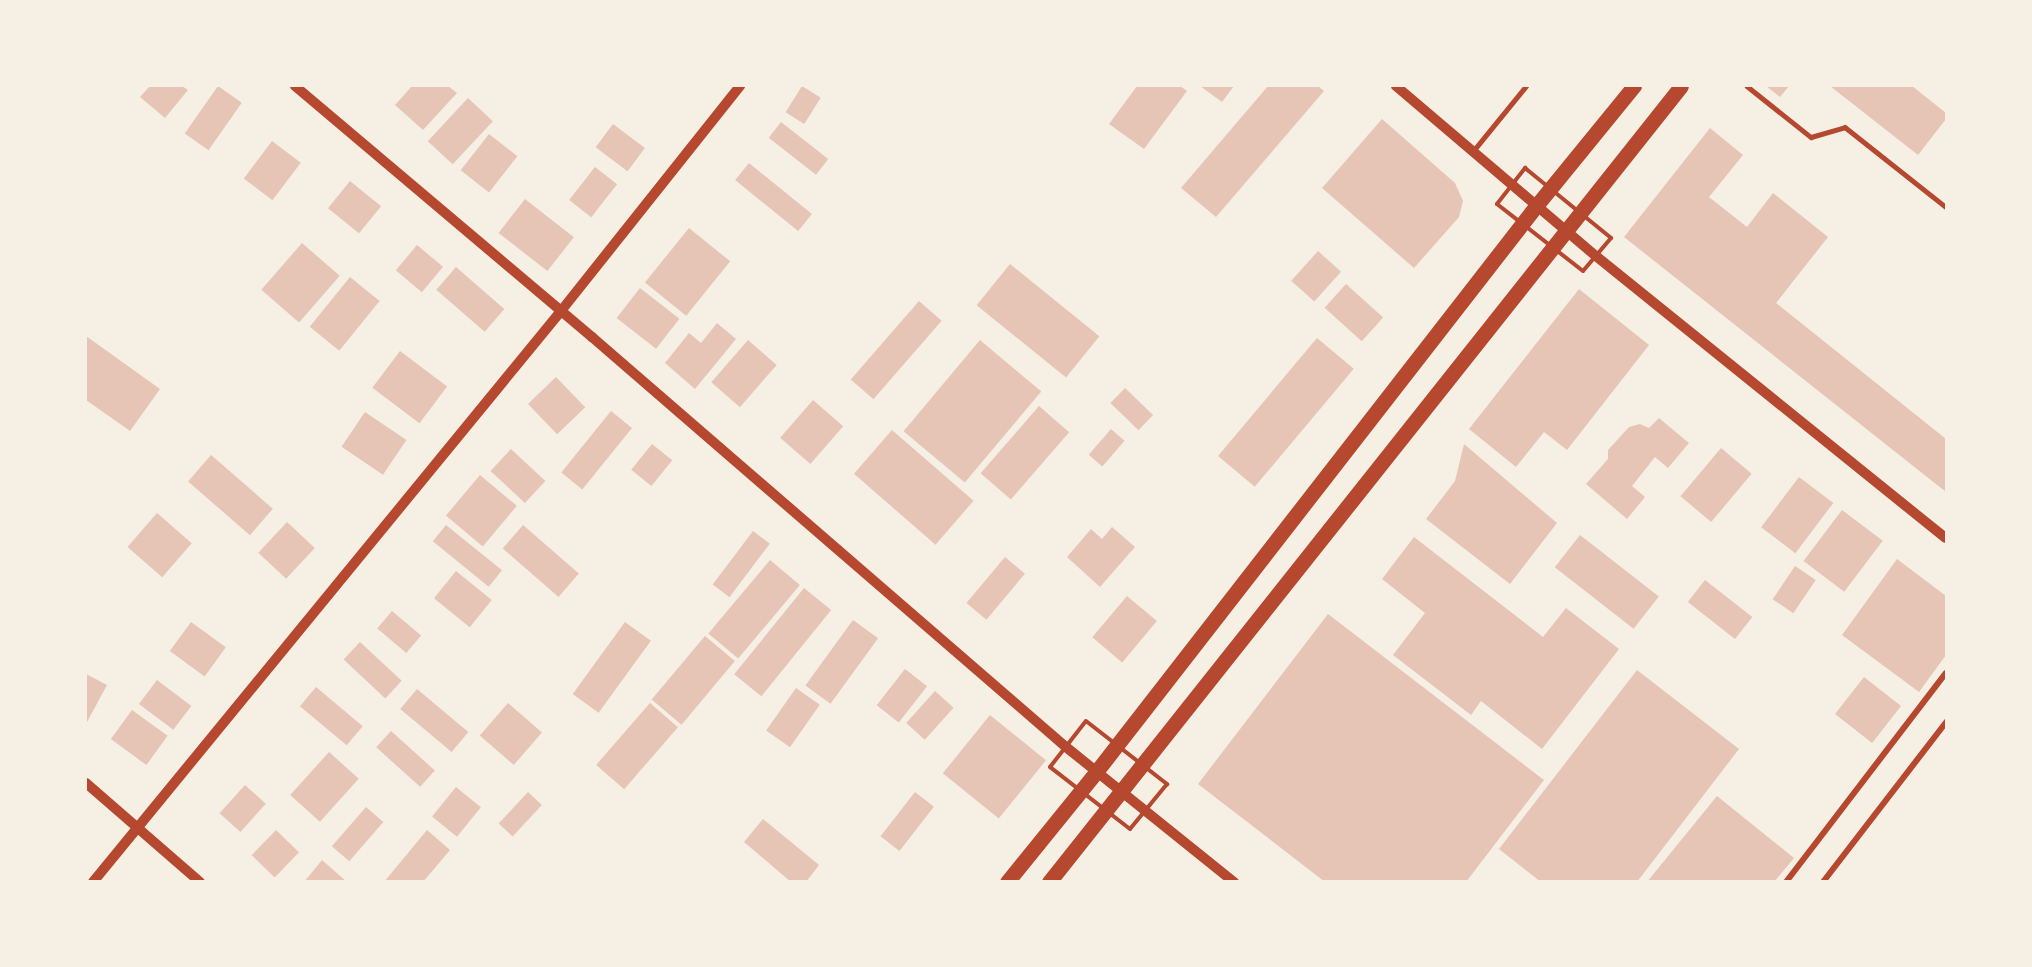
<!DOCTYPE html>
<style>
body{margin:0}
#map{position:relative;width:2032px;height:967px;overflow:hidden;background:#f6efe4;font-family:Inter,sans-serif}
div>[style]{position:absolute}
[style*='--x']{left:calc(var(--x)*1px);top:calc(var(--y)*1px);width:calc(var(--w)*1px);rotate:calc(var(--a)*1deg)}
.building>*{inset:0;background:#e6c5b7;transform-origin:0 0}
.path>*{height:4px;margin:-2px;padding:0 2px;transform-origin:2px;border-radius:2px;background:#b5482f}
.service>*{height:4.5px;margin:-2.25px;padding:0 2.25px;transform-origin:2.25px;border-radius:2.25px;background:#b5482f}
.minor>*{height:6px;margin:-3px;padding:0 3px;transform-origin:3px;border-radius:3px;background:#b5482f}
.tertiary>*{height:10px;margin:-5px;padding:0 5px;transform-origin:5px;border-radius:5px;background:#b5482f}
.primary>*{height:15px;margin:-7.5px;padding:0 7.5px;transform-origin:7.5px;border-radius:7.5px;background:#b5482f}
span{translate:-50% -50%;white-space:nowrap;text-align:center;line-height:1.15;-webkit-text-stroke:4.5px #f6efe4;paint-order:stroke}
.frame{position:absolute;inset:0;border:87px solid #f6efe4;pointer-events:none}
</style>
<div id="map">
<div class="building">
<i style="clip-path:polygon(150px 86px,182px 86px,188px 90px,165px 118px,140px 97px)"></i>
<i style="left:218px;top:86px;width:29px;height:58px;rotate:35deg"></i>
<i style="clip-path:polygon(412px 86px,448px 86px,457px 93px,423px 130px,395px 105px)"></i>
<i style="left:802px;top:86px;width:22px;height:31px;rotate:32deg"></i>
<i style="clip-path:polygon(1137px 86px,1180px 86px,1187px 91px,1144px 149px,1109px 124px)"></i>
<i style="clip-path:polygon(1200px 86px,1234px 86px,1222px 102px)"></i>
<i style="clip-path:polygon(1268px 86px,1318px 86px,1324px 91px,1216px 217px,1181px 188px)"></i>
<i style="clip-path:polygon(1766px 86px,1789px 86px,1780px 97px)"></i>
<i style="clip-path:polygon(1830px 86px,1912px 86px,1946px 113px,1946px 119px,1918px 155px)"></i>
<i style="left:468px;top:98px;width:34px;height:59px;rotate:43deg"></i>
<i style="clip-path:polygon(1382px 119px,1455px 183px,1463px 201px,1459px 217px,1414px 268px,1322px 188px)"></i>
<i style="left:781px;top:122px;width:60px;height:20px;rotate:38deg"></i>
<i style="left:613px;top:124px;width:40px;height:29px;rotate:37deg"></i>
<i style="clip-path:polygon(1710px 128px,1743px 155px,1709px 197px,1747px 227px,1773px 193px,1828px 237px,1776px 303px,1946px 439px,1946px 492px,1624px 237px)"></i>
<i style="left:489px;top:134px;width:36px;height:46px;rotate:38deg"></i>
<i style="left:272px;top:141px;width:36px;height:47px;rotate:37deg"></i>
<i style="left:749px;top:163px;width:81px;height:22px;rotate:39deg"></i>
<i style="left:595px;top:167px;width:28px;height:42px;rotate:38deg"></i>
<i style="left:350px;top:181px;width:40px;height:35px;rotate:39deg"></i>
<i style="left:525px;top:199px;width:62px;height:43px;rotate:38deg"></i>
<i style="left:689px;top:228px;width:53px;height:70px;rotate:39deg"></i>
<i style="left:302px;top:243px;width:50px;height:62px;rotate:41deg"></i>
<i style="left:417px;top:245px;width:34px;height:33px;rotate:40deg"></i>
<i style="left:1318px;top:251px;width:31px;height:40px;rotate:42deg"></i>
<i style="left:1010px;top:264px;width:115px;height:53px;rotate:39deg"></i>
<i style="left:456px;top:267px;width:64px;height:30px;rotate:41deg"></i>
<i style="left:350px;top:277px;width:38px;height:64px;rotate:39deg"></i>
<i style="left:1346px;top:284px;width:50px;height:32px;rotate:42deg"></i>
<i style="left:640px;top:288px;width:50px;height:38px;rotate:38deg"></i>
<i style="clip-path:polygon(1579px 289px,1649px 345px,1567px 450px,1544px 432px,1516px 467px,1469px 429px)"></i>
<i style="left:919px;top:301px;width:30px;height:104px;rotate:41deg"></i>
<i style="clip-path:polygon(717px 323px,736px 339px,695px 389px,665px 363px,689px 333px,701px 343px)"></i>
<i style="clip-path:polygon(86px 336px,160px 389px,130px 431px,86px 400px)"></i>
<i style="left:1317px;top:338px;width:48px;height:154px;rotate:40deg"></i>
<i style="left:748px;top:340px;width:38px;height:56px;rotate:41deg"></i>
<i style="left:980px;top:340px;width:80px;height:119px;rotate:40deg"></i>
<i style="left:400px;top:351px;width:59px;height:46px;rotate:37deg"></i>
<i style="left:556px;top:377px;width:42px;height:39px;rotate:46deg"></i>
<i style="left:1125px;top:388px;width:39px;height:21px;rotate:44deg"></i>
<i style="left:813px;top:400px;width:40px;height:50px;rotate:41deg"></i>
<i style="left:1039px;top:406px;width:40px;height:89px;rotate:41deg"></i>
<i style="left:611px;top:411px;width:27px;height:79px;rotate:39deg"></i>
<i style="left:365px;top:412px;width:50px;height:42px;rotate:34deg"></i>
<i style="clip-path:polygon(1659px 418px,1689px 443px,1668px 468px,1655px 457px,1632px 486px,1645px 497px,1627px 519px,1586px 484px,1608px 459px,1608px 450px,1629px 427px,1640px 424px,1649px 428px)"></i>
<i style="left:1111px;top:429px;width:18px;height:34px;rotate:41deg"></i>
<i style="left:892px;top:430px;width:108px;height:58px;rotate:41deg"></i>
<i style="left:652px;top:444px;width:26px;height:33px;rotate:39deg"></i>
<i style="clip-path:polygon(1464px 444px,1557px 523px,1510px 584px,1426px 519px,1455px 481px)"></i>
<i style="left:1721px;top:448px;width:40px;height:63px;rotate:40deg"></i>
<i style="left:511px;top:449px;width:47px;height:30px;rotate:43deg"></i>
<i style="left:211px;top:455px;width:82px;height:35px;rotate:41deg"></i>
<i style="left:480px;top:475px;width:48px;height:53px;rotate:40deg"></i>
<i style="left:1799px;top:477px;width:43px;height:63px;rotate:37deg"></i>
<i style="left:1842px;top:510px;width:51px;height:64px;rotate:37deg"></i>
<i style="left:157px;top:513px;width:46px;height:45px;rotate:41deg"></i>
<i style="left:287px;top:522px;width:38px;height:42px;rotate:43deg"></i>
<i style="left:446px;top:525px;width:72px;height:21px;rotate:39deg"></i>
<i style="left:523px;top:525px;width:74px;height:31px;rotate:41deg"></i>
<i style="clip-path:polygon(1112px 527px,1135px 547px,1100px 587px,1067px 557px,1091px 529px,1102px 539px)"></i>
<i style="left:753px;top:531px;width:21px;height:67px;rotate:37deg"></i>
<i style="left:1580px;top:535px;width:100px;height:41px;rotate:38deg"></i>
<i style="clip-path:polygon(1414px 537px,1543px 637px,1566px 608px,1619px 649px,1542px 749px,1481px 701px,1471px 715px,1393px 655px,1425px 613px,1382px 579px)"></i>
<i style="left:1005px;top:557px;width:26px;height:60px;rotate:40deg"></i>
<i style="clip-path:polygon(1897px 559px,1946px 596px,1946px 655px,1919px 692px,1842px 635px)"></i>
<i style="left:770px;top:560px;width:39px;height:96px;rotate:40deg"></i>
<i style="left:1795px;top:566px;width:25px;height:40px;rotate:34deg"></i>
<i style="left:456px;top:571px;width:46px;height:35px;rotate:39deg"></i>
<i style="left:1705px;top:580px;width:60px;height:28px;rotate:38deg"></i>
<i style="left:804px;top:588px;width:35px;height:111px;rotate:39deg"></i>
<i style="left:1127px;top:596px;width:39px;height:54px;rotate:40deg"></i>
<i style="left:392px;top:611px;width:38px;height:23px;rotate:40deg"></i>
<i style="clip-path:polygon(1328px 614px,1544px 780px,1466px 882px,1325px 882px,1198px 784px)"></i>
<i style="left:853px;top:620px;width:31px;height:81px;rotate:36deg"></i>
<i style="left:191px;top:622px;width:43px;height:36px;rotate:36deg"></i>
<i style="left:625px;top:622px;width:32px;height:89px;rotate:36deg"></i>
<i style="left:705px;top:636px;width:39px;height:83px;rotate:40deg"></i>
<i style="left:360px;top:642px;width:57px;height:24px;rotate:43deg"></i>
<i style="left:905px;top:669px;width:28px;height:46px;rotate:38deg"></i>
<i style="clip-path:polygon(1637px 670px,1739px 749px,1637px 882px,1541px 882px,1499px 849px)"></i>
<i style="clip-path:polygon(86px 674px,107px 685px,87px 722px,86px 720px)"></i>
<i style="left:1864px;top:677px;width:47px;height:47px;rotate:38deg"></i>
<i style="left:157px;top:680px;width:43px;height:30px;rotate:37deg"></i>
<i style="left:316px;top:687px;width:61px;height:25px;rotate:40deg"></i>
<i style="left:796px;top:688px;width:29px;height:52px;rotate:35deg"></i>
<i style="left:417px;top:689px;width:67px;height:26px;rotate:40deg"></i>
<i style="left:935px;top:691px;width:25px;height:43px;rotate:42deg"></i>
<i style="left:508px;top:703px;width:45px;height:43px;rotate:41deg"></i>
<i style="left:650px;top:703px;width:37px;height:82px;rotate:41deg"></i>
<i style="left:132px;top:710px;width:44px;height:36px;rotate:36deg"></i>
<i style="left:990px;top:715px;width:72px;height:75px;rotate:39deg"></i>
<i style="left:391px;top:731px;width:59px;height:22px;rotate:42deg"></i>
<i style="left:329px;top:752px;width:40px;height:58px;rotate:42deg"></i>
<i style="left:245px;top:785px;width:28px;height:38px;rotate:42deg"></i>
<i style="left:456px;top:787px;width:32px;height:38px;rotate:39deg"></i>
<i style="left:528px;top:792px;width:19px;height:43px;rotate:43deg"></i>
<i style="left:915px;top:792px;width:24px;height:56px;rotate:38deg"></i>
<i style="clip-path:polygon(1717px 796px,1794px 858px,1774px 882px,1647px 882px)"></i>
<i style="left:366px;top:807px;width:23px;height:52px;rotate:41deg"></i>
<i style="clip-path:polygon(763px 819px,819px 865px,806px 882px,791px 882px,744px 842px)"></i>
<i style="left:276px;top:830px;width:32px;height:35px;rotate:44deg"></i>
<i style="clip-path:polygon(427px 830px,450px 850px,423px 882px,384px 882px)"></i>
<i style="clip-path:polygon(322px 860px,347px 882px,304px 882px)"></i>
</div>
<div class="path">
<i style="--x:1525;--y:168;--w:111;--a:39.1"></i>
<i style="--x:1611;--y:238;--w:43;--a:130.3"></i>
<i style="--x:1583;--y:271;--w:109;--a:-142.1"></i>
<i style="--x:1497;--y:204;--w:46;--a:-52.1"></i>
<i style="--x:1086;--y:721;--w:103;--a:37.9"></i>
<i style="--x:1167;--y:784;--w:58;--a:129.4"></i>
<i style="--x:1130;--y:829;--w:101;--a:-142.2"></i>
<i style="--x:1050;--y:767;--w:58;--a:-52"></i>
</div>
<div class="service">
<i style="--x:1747;--y:86;--w:82;--a:38.6"></i>
<i style="--x:1811;--y:137;--w:35;--a:-16"></i>
<i style="--x:1845;--y:127;--w:129;--a:38.4"></i>
<i style="--x:1474;--y:150;--w:82;--a:-50.9"></i>
</div>
<div class="minor">
<i style="--x:1786;--y:882;--w:263;--a:-52.6"></i>
<i style="--x:1823;--y:882;--w:202;--a:-52.4"></i>
</div>
<div class="tertiary">
<i style="--x:295;--y:86;--w:389;--a:40.2"></i>
<i style="--x:592;--y:337;--w:627;--a:40.86"></i>
<i style="--x:1066;--y:747;--w:216;--a:38.8"></i>
<i style="--x:1396;--y:86;--w:262;--a:40.4"></i>
<i style="--x:1596;--y:256;--w:449;--a:38.9"></i>
<i style="--x:86;--y:783;--w:151;--a:41"></i>
<i style="--x:93;--y:882;--w:738;--a:-50.66"></i>
<i style="--x:561;--y:311;--w:288;--a:-51.5"></i>
</div>
<div class="primary">
<i style="--x:1007;--y:882;--w:141;--a:-51"></i>
<i style="--x:1096;--y:772;--w:717;--a:-52.14"></i>
<i style="--x:1536;--y:206;--w:155;--a:-50.8"></i>
<i style="--x:1049;--y:882;--w:1016;--a:-51.55"></i>
</div>
<div class="frame"></div>
</div>
